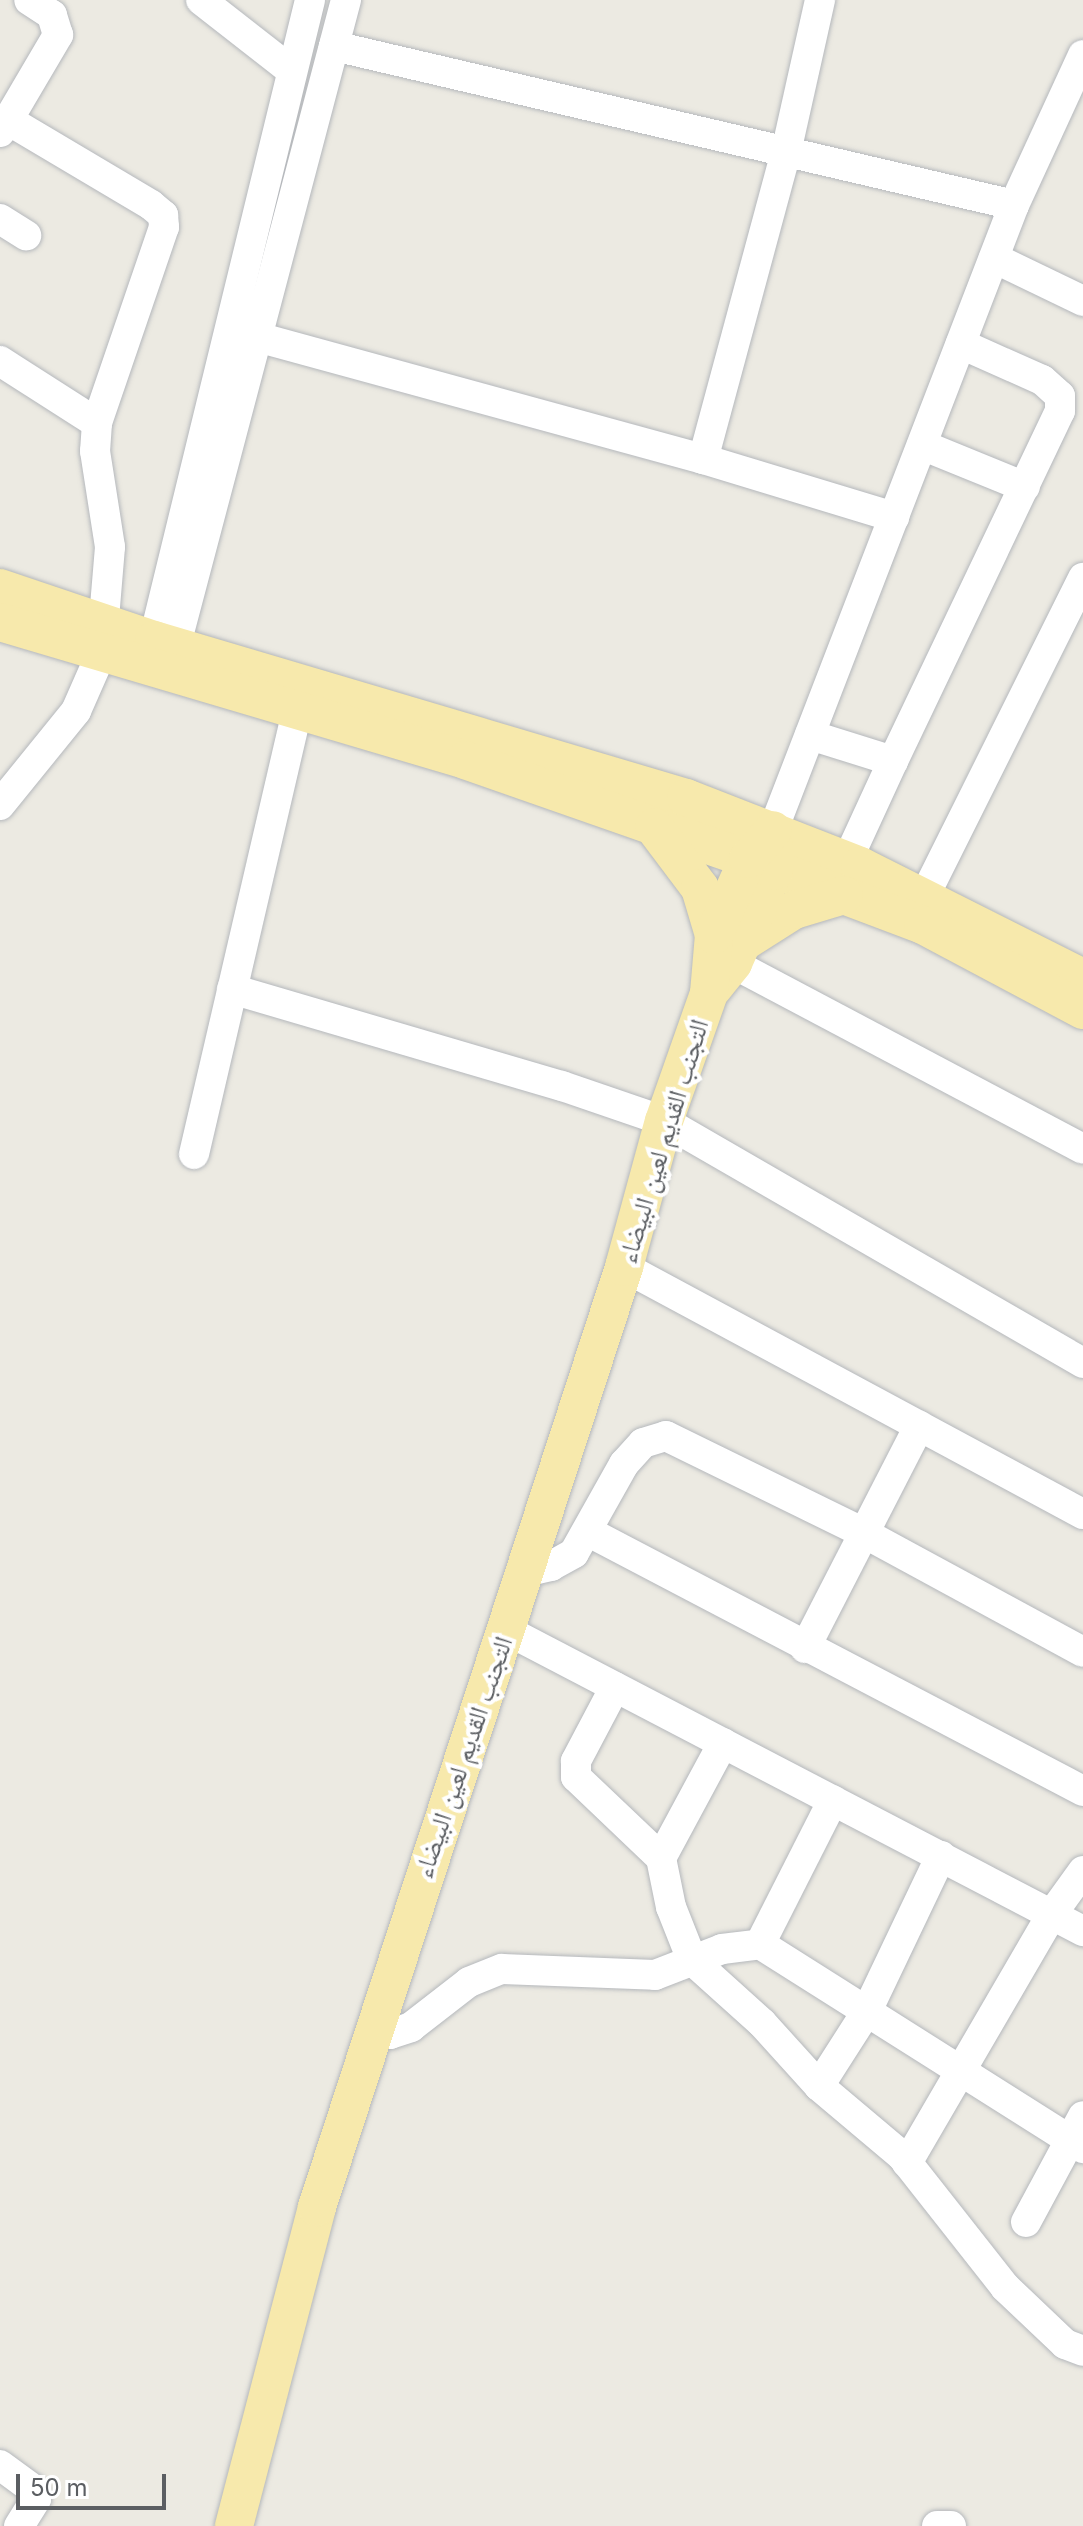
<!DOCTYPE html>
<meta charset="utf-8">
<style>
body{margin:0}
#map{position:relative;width:1083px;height:2526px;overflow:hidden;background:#eceae2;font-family:Inter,"Noto Naskh Arabic",sans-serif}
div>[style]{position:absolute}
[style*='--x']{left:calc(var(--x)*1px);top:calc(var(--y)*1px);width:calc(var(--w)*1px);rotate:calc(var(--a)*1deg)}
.roads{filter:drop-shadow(0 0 2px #b5b8bc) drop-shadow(0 0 2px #b5b8bc)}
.minor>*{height:30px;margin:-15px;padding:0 15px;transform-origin:15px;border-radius:15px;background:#fff}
.major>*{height:38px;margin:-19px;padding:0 19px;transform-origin:19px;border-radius:19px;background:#f7e9ac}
span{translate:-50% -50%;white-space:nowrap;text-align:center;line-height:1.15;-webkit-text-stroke:8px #fff;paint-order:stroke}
.street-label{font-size:26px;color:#5b5e62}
.scale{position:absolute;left:16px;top:2474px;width:150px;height:36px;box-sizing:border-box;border:4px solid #5b5e62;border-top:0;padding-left:10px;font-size:24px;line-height:28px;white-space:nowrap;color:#5b5e62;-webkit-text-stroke:6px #fff;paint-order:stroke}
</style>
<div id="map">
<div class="roads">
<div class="minor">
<i style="--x:201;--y:0;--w:115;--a:38"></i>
<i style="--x:820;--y:0;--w:156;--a:102.6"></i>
<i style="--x:786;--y:152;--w:318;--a:105.1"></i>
<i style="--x:703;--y:459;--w:200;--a:16.9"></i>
<i style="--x:334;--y:46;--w:698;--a:13.16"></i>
<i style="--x:8;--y:120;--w:99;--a:-59.5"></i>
<i style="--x:58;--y:35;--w:21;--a:-107"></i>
<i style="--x:52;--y:15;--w:27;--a:-147"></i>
<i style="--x:0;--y:132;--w:14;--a:-56"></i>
<i style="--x:8;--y:120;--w:166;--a:30.7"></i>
<i style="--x:151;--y:205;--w:16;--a:40"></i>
<i style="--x:163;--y:215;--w:12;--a:85"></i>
<i style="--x:164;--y:227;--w:207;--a:108.9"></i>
<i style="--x:97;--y:423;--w:28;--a:94"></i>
<i style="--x:95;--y:451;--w:97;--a:81.1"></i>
<i style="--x:110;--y:547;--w:107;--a:94.8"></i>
<i style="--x:101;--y:654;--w:62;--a:113.7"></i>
<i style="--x:76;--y:711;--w:121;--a:129"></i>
<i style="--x:0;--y:219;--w:31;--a:32"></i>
<i style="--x:994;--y:258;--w:99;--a:25.8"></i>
<i style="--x:257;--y:337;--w:462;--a:15.3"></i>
<i style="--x:0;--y:361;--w:115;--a:32.6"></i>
<i style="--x:922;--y:445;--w:111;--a:22.2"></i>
<i style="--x:149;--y:659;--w:678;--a:-76.27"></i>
<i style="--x:170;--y:667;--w:690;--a:-75.22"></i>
<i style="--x:810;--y:735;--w:87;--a:17.4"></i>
<i style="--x:893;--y:761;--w:388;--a:-64.5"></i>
<i style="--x:1060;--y:411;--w:15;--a:-90"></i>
<i style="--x:1060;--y:396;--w:24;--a:-138"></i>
<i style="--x:1042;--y:380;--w:89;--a:-156"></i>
<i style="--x:773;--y:830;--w:670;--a:-68.91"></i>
<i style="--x:1014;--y:205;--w:165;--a:-65.3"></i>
<i style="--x:847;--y:861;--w:110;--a:-65.3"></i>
<i style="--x:923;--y:899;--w:359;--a:-63.5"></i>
<i style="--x:715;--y:954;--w:416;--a:27.9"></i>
<i style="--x:232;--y:989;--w:344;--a:16.4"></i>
<i style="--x:562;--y:1086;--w:108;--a:18.9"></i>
<i style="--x:664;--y:1121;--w:484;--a:30"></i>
<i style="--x:194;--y:1154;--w:456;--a:-76.9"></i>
<i style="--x:624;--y:1267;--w:521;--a:28.29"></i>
<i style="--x:587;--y:1531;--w:560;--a:27.66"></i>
<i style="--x:525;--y:1572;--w:27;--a:-13"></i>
<i style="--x:551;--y:1566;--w:26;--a:-29"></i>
<i style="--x:574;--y:1553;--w:102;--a:-60.7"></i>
<i style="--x:624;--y:1464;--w:28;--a:-48"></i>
<i style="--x:643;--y:1443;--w:24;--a:-17"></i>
<i style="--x:666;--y:1436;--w:220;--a:26.1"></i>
<i style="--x:864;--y:1533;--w:249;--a:28.5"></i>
<i style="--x:506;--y:1630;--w:651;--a:27.55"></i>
<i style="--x:805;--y:1648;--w:250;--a:-62.8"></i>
<i style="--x:615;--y:1687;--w:84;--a:117.8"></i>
<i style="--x:576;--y:1761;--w:16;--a:90"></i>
<i style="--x:576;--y:1777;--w:117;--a:43.6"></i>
<i style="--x:723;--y:1743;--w:131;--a:118.3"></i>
<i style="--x:661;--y:1858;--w:50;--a:78.5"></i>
<i style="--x:671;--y:1907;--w:57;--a:68.4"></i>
<i style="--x:692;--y:1960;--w:94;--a:42"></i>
<i style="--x:762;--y:2023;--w:85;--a:47.9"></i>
<i style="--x:819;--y:2086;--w:109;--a:40.1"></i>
<i style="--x:902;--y:2156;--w:167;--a:51.8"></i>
<i style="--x:1005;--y:2287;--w:83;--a:43.5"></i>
<i style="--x:1065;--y:2344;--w:19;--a:21"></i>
<i style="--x:760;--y:1944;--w:161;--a:-63.1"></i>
<i style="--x:371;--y:2032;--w:19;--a:6"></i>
<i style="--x:390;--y:2034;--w:22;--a:-18"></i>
<i style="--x:411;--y:2027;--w:73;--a:-37.8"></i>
<i style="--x:469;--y:1982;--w:35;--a:-22"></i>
<i style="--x:502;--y:1969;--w:153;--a:2.2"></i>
<i style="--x:655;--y:1975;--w:72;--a:-21.2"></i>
<i style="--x:722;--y:1949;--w:38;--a:-7"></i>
<i style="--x:760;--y:1944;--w:382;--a:32.3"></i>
<i style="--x:819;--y:2086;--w:89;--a:-57.4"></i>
<i style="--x:867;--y:2011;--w:172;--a:-64.5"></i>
<i style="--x:907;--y:2163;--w:288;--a:-59.8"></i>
<i style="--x:1052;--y:1914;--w:53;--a:-54.2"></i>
<i style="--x:1026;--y:2222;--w:120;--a:-61.7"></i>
<i style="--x:0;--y:2465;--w:42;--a:36.3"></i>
<i style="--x:34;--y:2490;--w:9;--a:77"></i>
<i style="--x:36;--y:2499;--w:32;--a:122"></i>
<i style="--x:937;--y:2526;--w:14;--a:0"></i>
</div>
<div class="major">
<i style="--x:0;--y:588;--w:163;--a:18.7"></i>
<i style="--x:154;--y:640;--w:555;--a:16.54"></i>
<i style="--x:686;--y:798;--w:187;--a:21.3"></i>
<i style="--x:860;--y:866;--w:250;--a:26.7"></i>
<i style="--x:0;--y:622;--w:485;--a:16.5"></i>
<i style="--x:465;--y:760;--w:300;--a:19.3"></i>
<i style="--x:748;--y:859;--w:187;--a:20.7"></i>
<i style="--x:923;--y:925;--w:181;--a:28"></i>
<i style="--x:654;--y:827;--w:76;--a:53"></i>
<i style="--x:700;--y:888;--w:49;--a:73.4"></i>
<i style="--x:742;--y:943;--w:62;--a:-32.4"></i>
<i style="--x:794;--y:910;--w:52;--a:-16.7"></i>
<i style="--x:713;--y:988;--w:32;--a:-51"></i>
<i style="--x:733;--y:963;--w:101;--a:-66"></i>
<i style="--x:774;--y:871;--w:26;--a:-90"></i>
<i style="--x:234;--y:2526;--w:330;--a:-75.4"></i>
<i style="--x:317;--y:2207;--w:989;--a:-71.91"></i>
<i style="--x:624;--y:1267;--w:151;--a:-74.7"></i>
<i style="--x:664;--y:1121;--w:136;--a:-70.6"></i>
<i style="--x:709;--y:993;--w:58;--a:-85.1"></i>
<i style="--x:714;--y:935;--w:83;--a:-65.9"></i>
<i style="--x:748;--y:859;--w:38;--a:-49"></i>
</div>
</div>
<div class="street-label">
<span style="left:663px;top:1141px;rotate:-73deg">التجنب القديم لعين البيضاء</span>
<span style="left:463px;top:1757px;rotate:-71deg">التجنب القديم لعين البيضاء</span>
</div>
<div class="scale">50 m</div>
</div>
